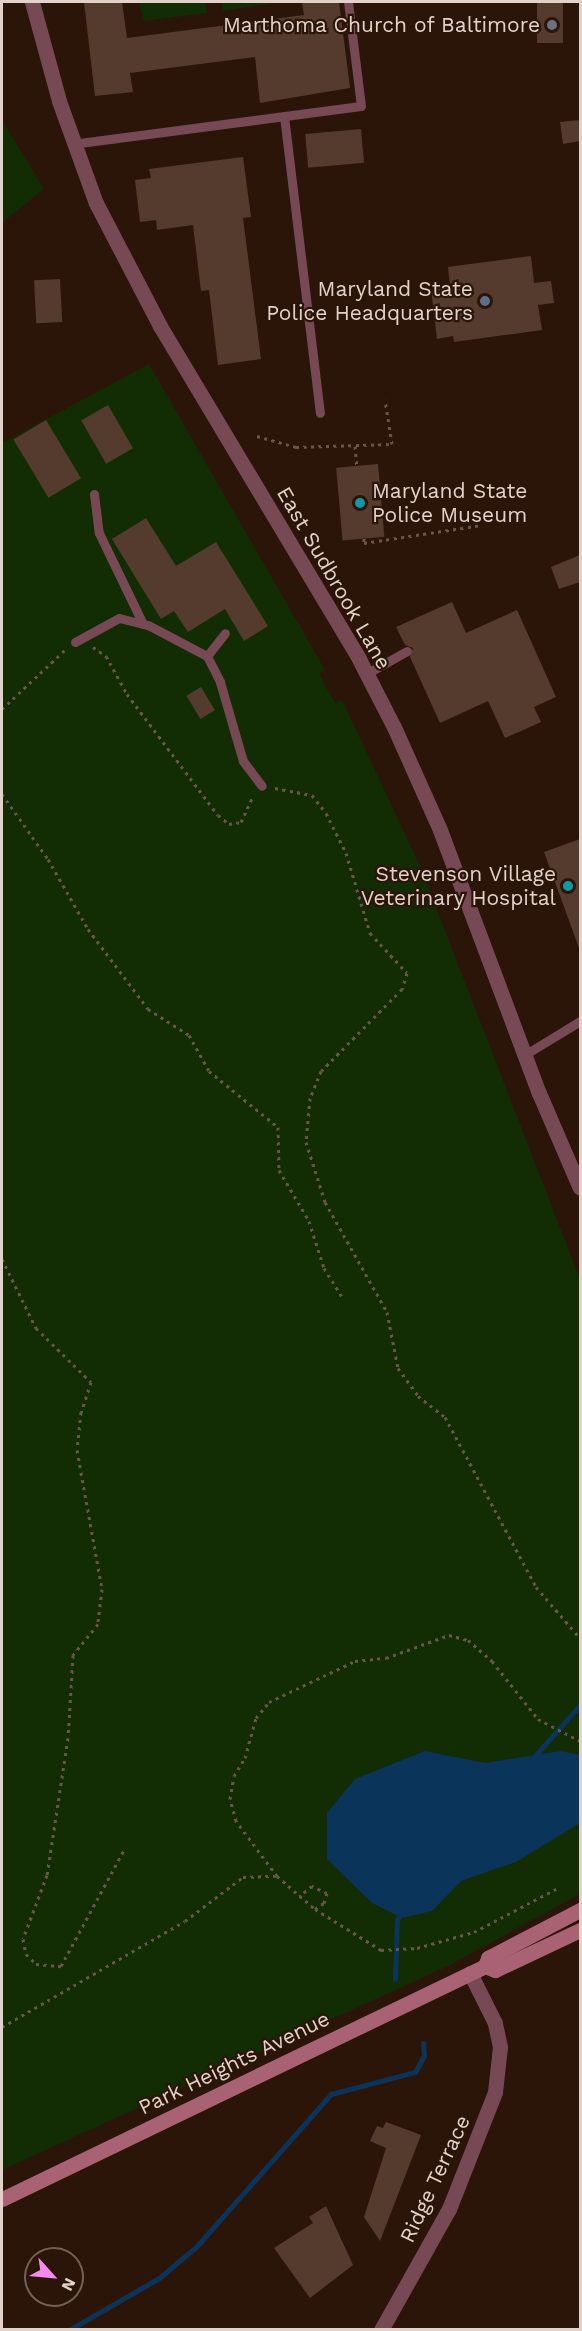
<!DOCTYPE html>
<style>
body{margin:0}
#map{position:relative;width:582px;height:2331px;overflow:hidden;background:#2b1509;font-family:"Work Sans",sans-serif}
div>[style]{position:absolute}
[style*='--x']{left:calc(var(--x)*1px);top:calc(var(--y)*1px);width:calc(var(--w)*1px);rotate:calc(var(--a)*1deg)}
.green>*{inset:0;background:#122d03}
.water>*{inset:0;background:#0a3459}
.stream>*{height:5px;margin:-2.5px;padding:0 2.5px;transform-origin:2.5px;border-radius:2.5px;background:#0a3459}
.building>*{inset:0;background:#543b2e;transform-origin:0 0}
.path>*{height:3px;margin-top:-1.5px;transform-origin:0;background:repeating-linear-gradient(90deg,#69554b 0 3px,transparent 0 7.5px)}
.service>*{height:9px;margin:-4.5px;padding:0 4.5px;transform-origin:4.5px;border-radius:4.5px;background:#764954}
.minor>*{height:15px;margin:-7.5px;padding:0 7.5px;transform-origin:7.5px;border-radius:7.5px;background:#764954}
.tertiary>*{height:15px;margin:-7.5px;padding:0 7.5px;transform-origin:7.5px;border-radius:7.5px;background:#764954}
.secondary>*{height:15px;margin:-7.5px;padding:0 7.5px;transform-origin:7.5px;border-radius:7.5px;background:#a96274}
.dots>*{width:16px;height:16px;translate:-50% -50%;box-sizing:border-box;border:3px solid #2b1509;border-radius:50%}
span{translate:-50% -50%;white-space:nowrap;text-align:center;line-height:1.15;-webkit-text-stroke:4.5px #2b1509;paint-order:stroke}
.poi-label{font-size:21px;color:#e2d2ca}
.right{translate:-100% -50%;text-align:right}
.left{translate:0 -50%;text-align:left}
.street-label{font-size:21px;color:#e2d2ca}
.frame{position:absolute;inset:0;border:3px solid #e2d2ca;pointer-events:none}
.north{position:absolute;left:24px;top:2247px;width:60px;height:60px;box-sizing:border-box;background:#2b1509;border:2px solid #746156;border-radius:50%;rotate:117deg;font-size:16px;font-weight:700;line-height:24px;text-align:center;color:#e2d2ca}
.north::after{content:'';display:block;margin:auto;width:21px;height:27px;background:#f389f1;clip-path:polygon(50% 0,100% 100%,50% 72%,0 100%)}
</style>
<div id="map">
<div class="green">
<i style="clip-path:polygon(139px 2px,205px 2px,207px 13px,144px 21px)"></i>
<i style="clip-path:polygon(222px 2px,281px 2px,223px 11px)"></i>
<i style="clip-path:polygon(2px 120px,44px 189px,2px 223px,2px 119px)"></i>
<i style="clip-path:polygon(149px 364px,325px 670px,319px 674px,335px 703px,342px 700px,420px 866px,580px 1279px,580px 1894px,448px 1966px,2px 2170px,2px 438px,4px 442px)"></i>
</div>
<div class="water">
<i style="clip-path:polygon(425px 1751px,485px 1763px,561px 1751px,580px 1755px,580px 1823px,516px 1862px,461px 1881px,432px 1911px,402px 1918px,372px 1903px,327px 1859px,327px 1813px,355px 1779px)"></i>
</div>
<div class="stream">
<i style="--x:532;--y:1759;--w:72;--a:-48.4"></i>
<i style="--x:395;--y:1979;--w:59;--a:-88.1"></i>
<i style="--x:397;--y:1920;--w:11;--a:-63"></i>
<i style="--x:69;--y:2330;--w:104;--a:-30"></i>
<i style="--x:159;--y:2278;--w:48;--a:-40"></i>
<i style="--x:196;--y:2247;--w:204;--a:-48.6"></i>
<i style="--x:331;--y:2094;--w:87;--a:-14.7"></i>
<i style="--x:415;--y:2072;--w:18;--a:-61"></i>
<i style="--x:424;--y:2056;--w:13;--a:-94"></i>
</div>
<div class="building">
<i style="clip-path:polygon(84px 2px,122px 2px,127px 38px,304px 15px,302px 2px,339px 2px,350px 88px,260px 103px,255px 57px,130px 73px,133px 92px,95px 96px)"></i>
<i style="left:537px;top:2px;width:26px;height:41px"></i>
<i style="clip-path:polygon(580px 120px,580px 141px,563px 144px,560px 122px)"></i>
<i style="left:361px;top:129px;width:34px;height:56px;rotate:85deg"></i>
<i style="clip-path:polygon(243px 157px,251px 217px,243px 218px,261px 359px,218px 365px,209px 290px,201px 291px,193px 225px,157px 230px,156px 220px,140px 222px,135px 180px,151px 178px,149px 169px)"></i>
<i style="clip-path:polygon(531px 256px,534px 283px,551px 281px,554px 303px,538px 305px,542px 330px,454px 342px,453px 336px,437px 339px,431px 289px,450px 286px,448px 267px)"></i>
<i style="left:60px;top:279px;width:43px;height:26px;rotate:87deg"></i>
<i style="left:108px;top:405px;width:50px;height:31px;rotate:60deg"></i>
<i style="left:46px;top:420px;width:68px;height:38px;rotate:59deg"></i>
<i style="left:378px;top:464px;width:73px;height:42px;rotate:85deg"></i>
<i style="clip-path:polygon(146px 518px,176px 566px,216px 542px,268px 626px,244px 641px,225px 609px,188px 632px,174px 611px,161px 619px,112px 539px)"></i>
<i style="clip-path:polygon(580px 555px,580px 582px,559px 589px,551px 567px)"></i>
<i style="clip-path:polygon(452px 602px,466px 633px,517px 610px,556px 697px,534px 707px,541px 722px,505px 738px,488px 701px,440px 723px,410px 657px,413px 648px,405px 645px,396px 627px)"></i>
<i style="left:201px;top:687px;width:27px;height:17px;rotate:59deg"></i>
<i style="clip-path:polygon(580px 839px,580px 947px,579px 948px,544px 852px)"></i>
<i style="clip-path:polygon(386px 2122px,421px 2135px,380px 2241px,364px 2217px,386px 2148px,370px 2141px,377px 2126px,383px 2128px)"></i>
<i style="clip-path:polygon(326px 2206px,353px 2265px,310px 2298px,274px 2248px,313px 2223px,309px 2217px)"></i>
</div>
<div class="path">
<i style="--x:257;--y:436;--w:41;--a:15.8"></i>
<i style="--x:296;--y:447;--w:96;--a:-1.8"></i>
<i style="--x:392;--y:444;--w:45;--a:-99"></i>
<i style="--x:355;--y:446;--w:21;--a:85"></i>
<i style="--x:364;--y:538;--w:5;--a:90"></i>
<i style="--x:364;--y:543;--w:119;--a:-8.7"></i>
<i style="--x:93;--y:647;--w:16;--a:35"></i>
<i style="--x:106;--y:656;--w:43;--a:61.1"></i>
<i style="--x:127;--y:694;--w:151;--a:53.1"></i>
<i style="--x:218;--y:815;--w:14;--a:39"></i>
<i style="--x:229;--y:824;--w:12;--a:-9"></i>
<i style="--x:241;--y:822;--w:29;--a:-65"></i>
<i style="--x:2;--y:709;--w:88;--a:-43.2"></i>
<i style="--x:275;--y:788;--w:38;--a:11"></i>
<i style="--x:312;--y:795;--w:23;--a:52"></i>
<i style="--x:326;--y:813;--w:45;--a:63.4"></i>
<i style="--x:346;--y:853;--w:84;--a:73.3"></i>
<i style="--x:370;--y:933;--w:54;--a:47.2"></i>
<i style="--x:407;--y:973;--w:17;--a:107"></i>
<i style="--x:402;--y:989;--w:115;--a:134.6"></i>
<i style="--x:321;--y:1071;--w:29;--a:112"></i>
<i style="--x:310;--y:1098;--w:44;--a:95.2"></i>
<i style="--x:306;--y:1142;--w:63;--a:72.4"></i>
<i style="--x:325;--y:1202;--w:126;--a:60.6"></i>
<i style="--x:387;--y:1312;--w:57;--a:78.9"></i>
<i style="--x:398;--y:1368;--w:34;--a:54"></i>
<i style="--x:418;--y:1396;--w:34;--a:38"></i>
<i style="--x:445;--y:1417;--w:193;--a:61.8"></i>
<i style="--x:536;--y:1587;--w:67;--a:49.2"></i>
<i style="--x:2;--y:794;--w:80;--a:54.7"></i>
<i style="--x:48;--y:859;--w:81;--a:60.3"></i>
<i style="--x:88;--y:929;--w:100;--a:53.1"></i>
<i style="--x:148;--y:1009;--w:49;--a:32.4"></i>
<i style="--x:189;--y:1035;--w:41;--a:60.9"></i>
<i style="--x:209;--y:1071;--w:89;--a:39.1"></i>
<i style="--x:278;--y:1127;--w:43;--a:88.7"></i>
<i style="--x:279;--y:1170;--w:59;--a:59.5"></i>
<i style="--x:309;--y:1221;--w:49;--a:72.3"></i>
<i style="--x:324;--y:1268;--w:36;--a:58"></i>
<i style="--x:2;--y:1259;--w:77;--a:63.8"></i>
<i style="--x:36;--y:1328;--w:77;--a:44.5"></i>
<i style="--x:91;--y:1382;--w:32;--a:108"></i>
<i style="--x:81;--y:1412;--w:38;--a:96"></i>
<i style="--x:77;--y:1450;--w:141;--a:79.8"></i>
<i style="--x:102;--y:1589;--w:35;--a:97"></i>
<i style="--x:98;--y:1624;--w:40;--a:129"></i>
<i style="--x:73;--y:1655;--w:83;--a:93.4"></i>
<i style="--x:68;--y:1738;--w:139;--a:98.7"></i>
<i style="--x:47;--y:1875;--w:68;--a:110.6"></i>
<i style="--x:23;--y:1939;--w:15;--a:79"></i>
<i style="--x:26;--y:1954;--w:14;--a:45"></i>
<i style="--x:36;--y:1964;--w:25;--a:5"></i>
<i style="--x:61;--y:1966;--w:134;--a:-61.5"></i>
<i style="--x:277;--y:1876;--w:69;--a:-126.7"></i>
<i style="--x:236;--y:1821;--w:23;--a:-105"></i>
<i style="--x:230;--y:1799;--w:23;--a:-80"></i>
<i style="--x:234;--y:1776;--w:21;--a:-59"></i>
<i style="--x:245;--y:1758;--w:41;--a:-74.6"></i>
<i style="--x:256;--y:1718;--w:21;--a:-51"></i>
<i style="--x:269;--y:1702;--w:95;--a:-25.5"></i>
<i style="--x:355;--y:1661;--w:31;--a:-6"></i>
<i style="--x:386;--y:1658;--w:67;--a:-20.1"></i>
<i style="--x:449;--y:1635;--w:20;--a:15"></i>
<i style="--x:468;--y:1640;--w:32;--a:41"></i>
<i style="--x:492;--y:1661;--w:74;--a:51.6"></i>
<i style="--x:538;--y:1719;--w:47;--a:27.6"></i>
<i style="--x:315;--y:1909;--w:78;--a:31.8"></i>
<i style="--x:381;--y:1950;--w:36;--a:-3"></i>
<i style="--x:417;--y:1948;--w:59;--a:-15.7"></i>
<i style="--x:474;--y:1932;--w:93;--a:-27.7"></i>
<i style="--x:2;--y:2027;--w:211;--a:-30.1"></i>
<i style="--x:185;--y:1921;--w:73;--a:-37.2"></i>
<i style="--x:243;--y:1877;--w:34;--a:-2"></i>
<i style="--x:277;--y:1876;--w:50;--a:41"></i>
<i style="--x:315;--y:1909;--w:11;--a:-34"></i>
<i style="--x:324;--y:1903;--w:10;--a:-73"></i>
<i style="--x:327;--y:1893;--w:17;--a:-155"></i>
<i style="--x:312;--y:1886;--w:16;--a:142"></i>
</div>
<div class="service">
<i style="--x:284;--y:116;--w:299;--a:83.1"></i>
<i style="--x:72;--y:144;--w:291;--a:-7.5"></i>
<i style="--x:361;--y:106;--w:105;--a:-97.1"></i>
<i style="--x:94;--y:494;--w:39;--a:83"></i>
<i style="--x:99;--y:533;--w:101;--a:64.2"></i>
<i style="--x:75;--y:642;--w:50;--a:-28.6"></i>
<i style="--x:119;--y:618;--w:30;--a:14"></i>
<i style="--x:148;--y:625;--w:67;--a:27.7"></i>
<i style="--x:207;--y:656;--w:29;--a:63"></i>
<i style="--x:220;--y:682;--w:82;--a:73.8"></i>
<i style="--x:243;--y:761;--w:31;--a:53"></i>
<i style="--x:207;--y:656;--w:29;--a:-52"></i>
<i style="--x:366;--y:674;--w:47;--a:-29.3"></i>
<i style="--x:526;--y:1054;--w:63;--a:-31.4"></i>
</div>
<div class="minor">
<i style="--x:381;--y:2330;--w:139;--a:-60.7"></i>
<i style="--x:449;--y:2209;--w:126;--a:-68.5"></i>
<i style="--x:495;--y:2092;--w:45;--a:-83.7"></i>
<i style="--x:500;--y:2047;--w:25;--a:-102"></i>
<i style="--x:495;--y:2023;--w:56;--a:-116.6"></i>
</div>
<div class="tertiary">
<i style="--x:32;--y:2;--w:103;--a:74.7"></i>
<i style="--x:59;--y:101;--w:109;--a:70.1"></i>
<i style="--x:96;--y:203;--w:139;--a:62.5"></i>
<i style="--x:160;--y:326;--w:388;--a:59.1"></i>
<i style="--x:359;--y:659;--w:76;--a:62.8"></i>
<i style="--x:394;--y:727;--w:113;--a:65.9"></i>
<i style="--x:440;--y:830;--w:281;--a:69.4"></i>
<i style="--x:539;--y:1093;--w:103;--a:66.7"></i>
</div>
<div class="secondary">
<i style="--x:485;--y:1966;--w:11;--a:22"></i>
<i style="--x:495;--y:1970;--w:94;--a:-25.2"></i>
<i style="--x:2;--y:2199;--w:536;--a:-25.75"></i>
<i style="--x:485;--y:1966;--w:9;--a:-69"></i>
<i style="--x:488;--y:1958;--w:104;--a:-27.6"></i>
</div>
<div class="dots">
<i style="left:552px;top:25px;background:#6b7280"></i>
<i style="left:485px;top:301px;background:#5c6f8a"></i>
<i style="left:360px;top:503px;background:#0f9aa8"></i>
<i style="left:568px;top:886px;background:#0f9aa8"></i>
</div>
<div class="poi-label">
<span class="right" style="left:540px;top:25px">Marthoma Church of Baltimore</span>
<span class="right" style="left:473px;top:301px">Maryland State<br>Police Headquarters</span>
<span class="left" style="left:372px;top:503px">Maryland State<br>Police Museum</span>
<span class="right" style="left:556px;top:886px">Stevenson Village<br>Veterinary Hospital</span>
</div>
<div class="street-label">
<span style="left:334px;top:578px;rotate:60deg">East Sudbrook Lane</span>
<span style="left:234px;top:2063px;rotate:-26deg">Park Heights Avenue</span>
<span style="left:435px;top:2179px;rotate:-65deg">Ridge Terrace</span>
</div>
<div class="frame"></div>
<div class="north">N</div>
</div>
